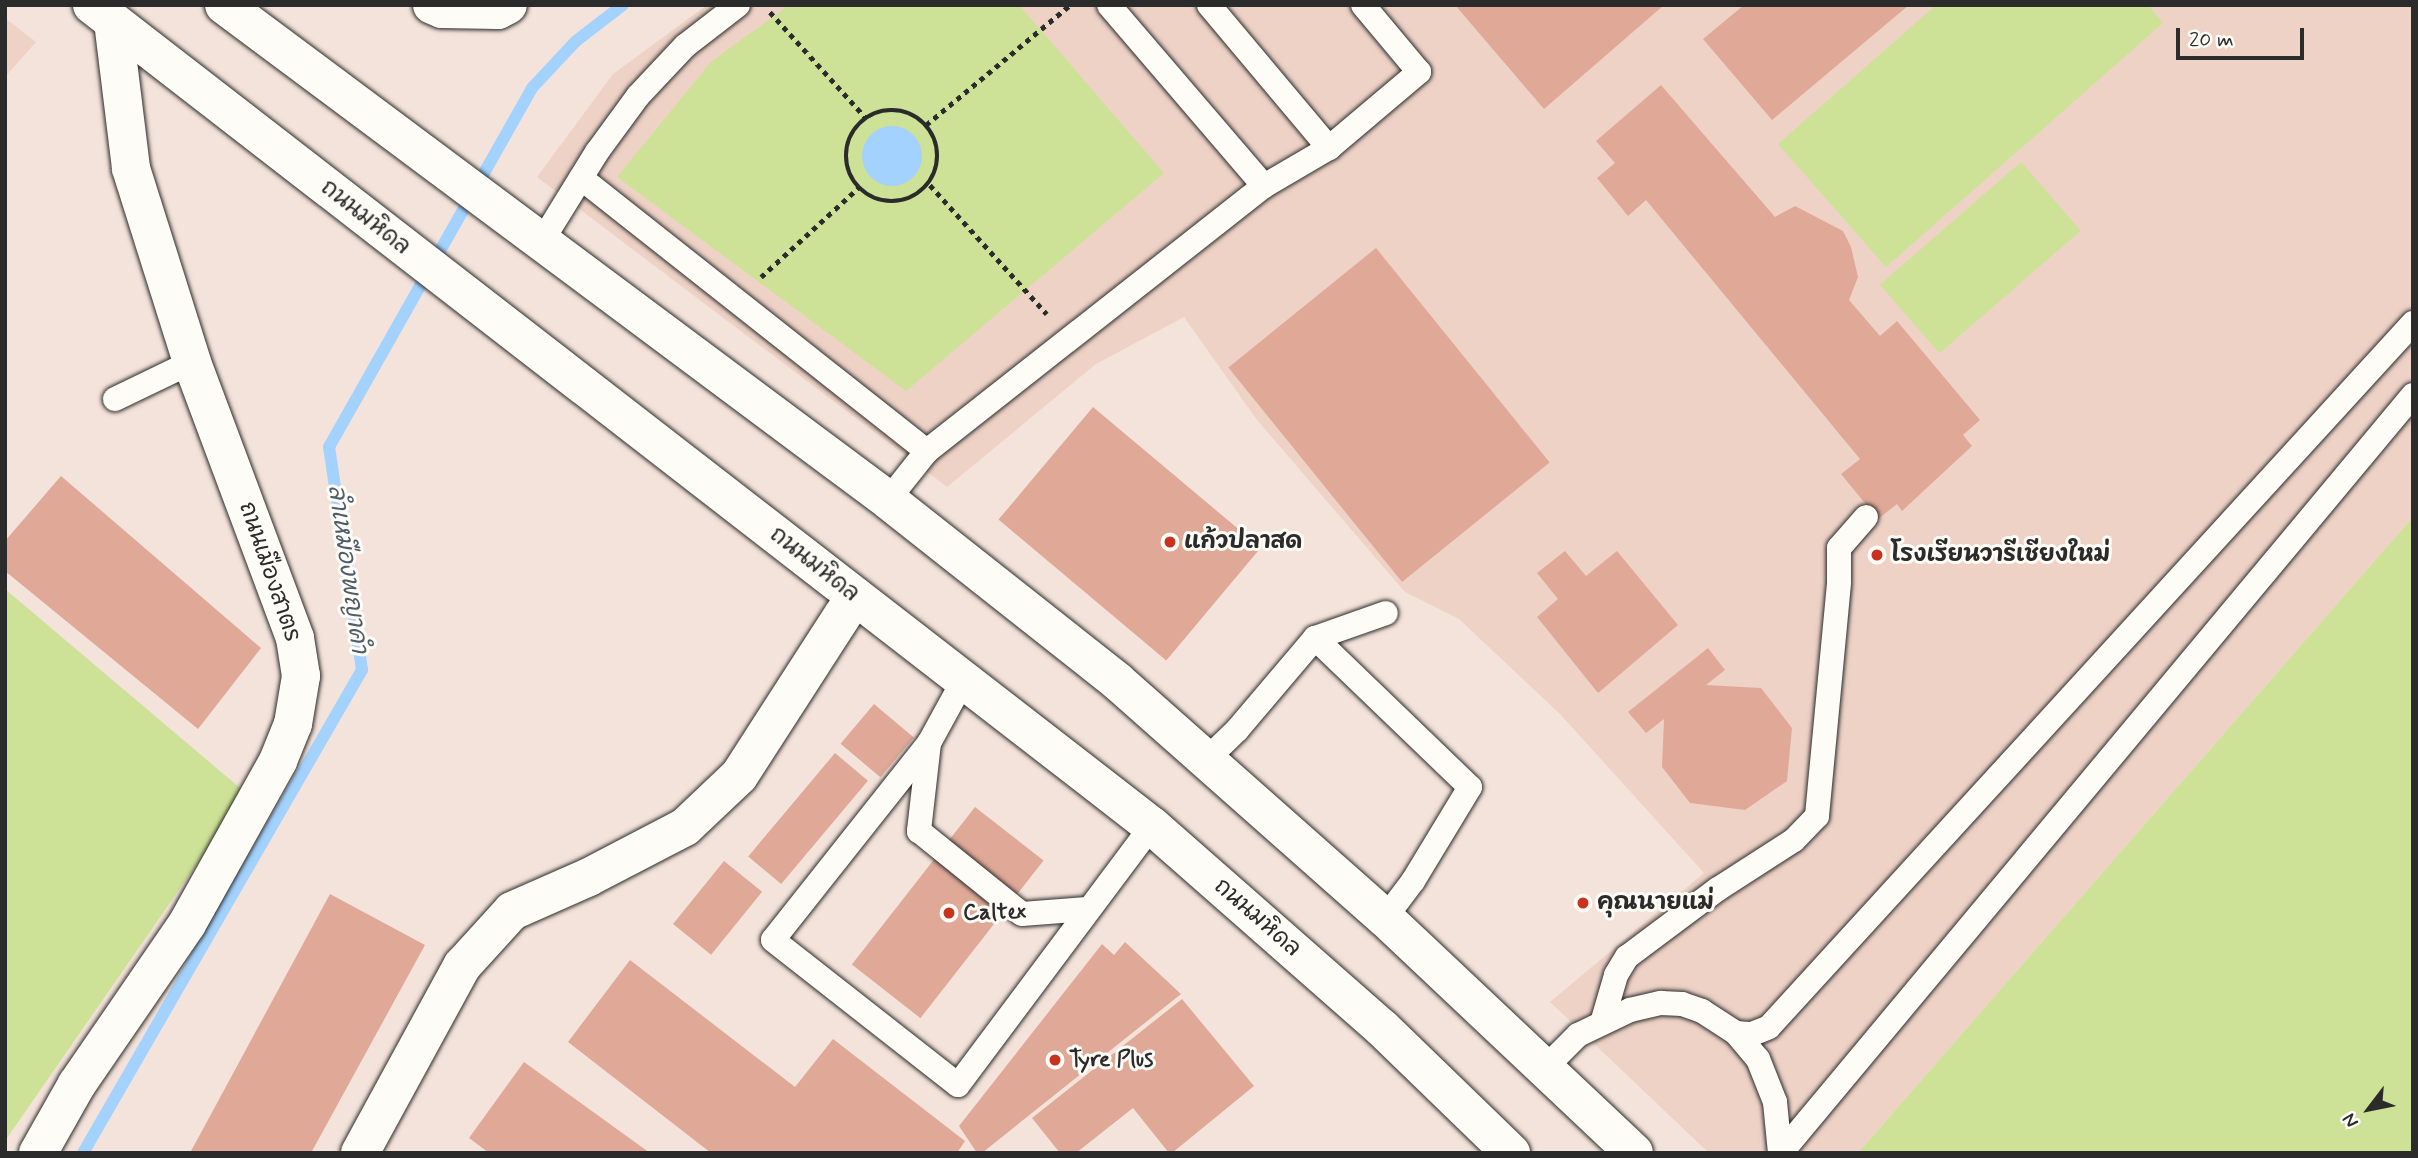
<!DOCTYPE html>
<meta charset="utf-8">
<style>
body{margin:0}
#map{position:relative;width:2418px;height:1158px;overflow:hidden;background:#f4e3da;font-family:Mynerve,"Playpen Sans Thai",sans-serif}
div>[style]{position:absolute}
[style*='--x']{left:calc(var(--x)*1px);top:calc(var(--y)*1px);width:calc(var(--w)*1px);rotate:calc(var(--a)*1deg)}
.built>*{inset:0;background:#eed2c6}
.green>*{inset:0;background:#cde297;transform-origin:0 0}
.water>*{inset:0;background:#a3d2ff}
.round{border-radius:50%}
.stream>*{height:12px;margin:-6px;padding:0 6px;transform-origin:6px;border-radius:6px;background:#a3d2ff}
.building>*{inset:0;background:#e0a997;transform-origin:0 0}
.path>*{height:4.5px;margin-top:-2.25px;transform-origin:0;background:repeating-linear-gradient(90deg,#2b2b2b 0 5px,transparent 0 10px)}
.path>.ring{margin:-2.25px;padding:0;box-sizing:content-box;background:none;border:4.5px solid #2b2b2b;border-radius:50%}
.roads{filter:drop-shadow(0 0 2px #2b2b2b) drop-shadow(0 0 2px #2b2b2b)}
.lane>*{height:24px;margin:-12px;padding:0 12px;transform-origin:12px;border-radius:12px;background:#fdfcf7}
.street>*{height:38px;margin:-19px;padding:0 19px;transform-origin:19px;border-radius:19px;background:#fdfcf7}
.secondary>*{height:38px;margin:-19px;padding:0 19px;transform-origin:19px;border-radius:19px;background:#fdfcf7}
.dots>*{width:19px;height:19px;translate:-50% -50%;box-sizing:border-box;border:4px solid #fdfcf7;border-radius:50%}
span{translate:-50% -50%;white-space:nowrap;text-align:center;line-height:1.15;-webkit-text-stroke:6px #fdfcf7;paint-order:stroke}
.street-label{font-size:23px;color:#2b2b2b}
.poi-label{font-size:23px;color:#2b2b2b;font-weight:700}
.left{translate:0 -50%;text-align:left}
.water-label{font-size:24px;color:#4f5d6b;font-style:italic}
.frame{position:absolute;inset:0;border:7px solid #2b2b2b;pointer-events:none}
.north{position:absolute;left:2334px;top:1074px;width:70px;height:70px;-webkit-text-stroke:5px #fdfcf7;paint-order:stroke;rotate:238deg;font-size:19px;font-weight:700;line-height:28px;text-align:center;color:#2b2b2b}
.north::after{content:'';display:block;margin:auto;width:24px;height:32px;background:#2b2b2b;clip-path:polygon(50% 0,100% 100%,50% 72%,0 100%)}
.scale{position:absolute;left:2176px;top:28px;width:128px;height:32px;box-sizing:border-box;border:4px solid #2b2b2b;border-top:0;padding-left:9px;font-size:21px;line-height:24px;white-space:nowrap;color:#2b2b2b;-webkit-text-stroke:5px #fdfcf7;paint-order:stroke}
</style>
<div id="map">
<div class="built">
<i style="clip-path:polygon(707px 5px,2413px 5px,2413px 517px,1858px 1153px,1709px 1153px,1550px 1002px,1704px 873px,1560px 714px,1459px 619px,1405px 592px,1257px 420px,1184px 317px,1096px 364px,947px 487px,537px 177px,613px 74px)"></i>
<i style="clip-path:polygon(5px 18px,36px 42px,5px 77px)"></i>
</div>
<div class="green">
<i style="clip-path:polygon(789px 5px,1019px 5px,1164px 173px,906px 391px,617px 177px,711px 62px)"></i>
<i style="clip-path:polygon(1936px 5px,2148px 5px,2163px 23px,1886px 267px,1778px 144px)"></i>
<i style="left:2021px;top:162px;width:91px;height:187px;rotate:49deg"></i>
<i style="clip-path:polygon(2413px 517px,2413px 1153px,1858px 1153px)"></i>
<i style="clip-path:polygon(5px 589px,246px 793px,5px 1141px)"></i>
</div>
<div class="water">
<i class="round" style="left:862px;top:126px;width:60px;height:60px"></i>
</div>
<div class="stream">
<i style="--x:83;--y:1153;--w:558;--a:-59.99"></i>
<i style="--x:362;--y:670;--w:225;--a:-98.4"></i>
<i style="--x:329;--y:447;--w:412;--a:-60.5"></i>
<i style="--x:532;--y:88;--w:64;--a:-46.9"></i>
<i style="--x:576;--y:41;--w:59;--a:-37.5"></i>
</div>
<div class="building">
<i style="clip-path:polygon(1455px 5px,1664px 5px,1544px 109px)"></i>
<i style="clip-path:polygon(1744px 5px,1909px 5px,1772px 120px,1703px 39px)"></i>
<i style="clip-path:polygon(1661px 85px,1775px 217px,1795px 206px,1843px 231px,1851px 247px,1858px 277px,1849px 300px,1880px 336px,1897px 321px,1980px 420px,1963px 435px,1972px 446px,1902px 511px,1897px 504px,1878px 519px,1841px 474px,1860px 459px,1646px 200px,1628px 216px,1597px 178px,1615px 163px,1596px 141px)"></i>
<i style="left:1376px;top:248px;width:276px;height:190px;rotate:51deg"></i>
<i style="left:1093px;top:407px;width:219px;height:147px;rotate:40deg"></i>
<i style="clip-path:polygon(61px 476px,261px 648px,198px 729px,5px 571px,5px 541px)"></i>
<i style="clip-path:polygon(1565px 551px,1586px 576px,1617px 551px,1678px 625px,1598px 693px,1537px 617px,1558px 599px,1537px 573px)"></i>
<i style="clip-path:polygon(1708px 648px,1725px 670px,1706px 685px,1761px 688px,1792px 728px,1787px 781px,1745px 810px,1690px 803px,1662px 767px,1664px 719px,1646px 733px,1628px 712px)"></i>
<i style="left:874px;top:704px;width:52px;height:52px;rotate:40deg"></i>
<i style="left:835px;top:753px;width:43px;height:135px;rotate:40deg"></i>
<i style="left:975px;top:807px;width:87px;height:200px;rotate:38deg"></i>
<i style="left:724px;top:861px;width:49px;height:81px;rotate:39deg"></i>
<i style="clip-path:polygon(330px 894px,425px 945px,311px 1153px,190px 1153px)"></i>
<i style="clip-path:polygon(1125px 942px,1181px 994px,982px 1153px,977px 1153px,959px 1126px,1102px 944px,1114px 955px)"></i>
<i style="clip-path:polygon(630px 960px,795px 1087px,833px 1039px,965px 1141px,957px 1153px,711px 1153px,568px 1042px)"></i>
<i style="clip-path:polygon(1182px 999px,1254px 1086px,1172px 1153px,1169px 1153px,1133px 1108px,1076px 1153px,1060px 1153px,1032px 1118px)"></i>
<i style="clip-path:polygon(524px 1062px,650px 1153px,489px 1153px,469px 1138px)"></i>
</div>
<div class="path">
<i style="--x:770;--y:12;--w:143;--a:47.8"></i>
<i class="ring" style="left:846px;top:110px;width:87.5px;height:87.5px"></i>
<i style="--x:926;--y:125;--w:187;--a:-39.8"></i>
<i style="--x:930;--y:185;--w:174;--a:47.8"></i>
<i style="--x:761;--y:277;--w:132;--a:-42.5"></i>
</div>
<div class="roads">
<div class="lane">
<i style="--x:1209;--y:5;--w:187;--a:50"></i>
<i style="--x:1329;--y:148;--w:75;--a:149.7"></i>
<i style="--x:1329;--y:148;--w:118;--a:-40.2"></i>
<i style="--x:1419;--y:72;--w:87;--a:-129.9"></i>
<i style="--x:581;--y:178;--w:441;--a:38.3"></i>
<i style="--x:927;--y:451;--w:429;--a:-38.2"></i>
<i style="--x:1264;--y:186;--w:238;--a:-130.6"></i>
<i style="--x:542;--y:241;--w:105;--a:-58.3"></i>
<i style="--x:597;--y:152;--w:69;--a:-53.8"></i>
<i style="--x:638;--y:96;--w:69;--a:-46.8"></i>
<i style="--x:685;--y:46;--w:67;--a:-37.7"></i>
<i style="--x:115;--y:399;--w:85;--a:-25.7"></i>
<i style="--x:888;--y:500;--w:63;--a:-51.5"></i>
<i style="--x:1315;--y:638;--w:75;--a:-19.4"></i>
<i style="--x:963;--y:681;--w:71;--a:118.7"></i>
<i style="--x:929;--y:743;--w:251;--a:128.4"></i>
<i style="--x:773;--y:940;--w:235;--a:38.1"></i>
<i style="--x:958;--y:1085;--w:324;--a:-53.2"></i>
<i style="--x:929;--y:743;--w:89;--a:96.5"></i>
<i style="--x:919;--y:831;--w:132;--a:38.9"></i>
<i style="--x:1022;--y:914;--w:65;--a:-4.4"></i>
<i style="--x:1207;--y:759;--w:42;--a:-44"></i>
<i style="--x:1237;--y:730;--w:121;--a:-49.7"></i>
<i style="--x:1315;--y:638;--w:215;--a:43.9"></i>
<i style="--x:1470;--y:787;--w:110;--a:121.2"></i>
<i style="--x:1413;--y:881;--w:46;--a:127.1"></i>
<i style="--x:1602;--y:1023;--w:50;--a:-73.7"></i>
<i style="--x:1616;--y:975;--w:21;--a:-59"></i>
<i style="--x:1627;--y:957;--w:114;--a:-36.8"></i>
<i style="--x:1718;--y:889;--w:90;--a:-32.8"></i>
<i style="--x:1794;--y:840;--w:33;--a:-46"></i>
<i style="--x:1817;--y:816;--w:235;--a:-84.6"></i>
<i style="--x:1839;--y:582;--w:34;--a:-90"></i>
<i style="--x:1839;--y:548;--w:41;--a:-48.9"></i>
<i style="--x:1736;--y:1033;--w:16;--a:4"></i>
<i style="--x:1752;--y:1034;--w:18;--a:-22"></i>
<i style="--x:1769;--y:1027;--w:954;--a:-47.55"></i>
<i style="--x:1545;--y:1068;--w:47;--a:-45"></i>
<i style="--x:1578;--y:1035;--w:58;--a:-25.7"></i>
<i style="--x:1630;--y:1010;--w:32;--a:-13"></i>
<i style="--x:1661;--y:1003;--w:21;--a:3"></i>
<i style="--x:1682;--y:1004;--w:21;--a:19"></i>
<i style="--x:1702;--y:1011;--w:40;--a:32.9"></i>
<i style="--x:1736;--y:1033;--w:34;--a:50"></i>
<i style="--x:1758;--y:1059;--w:46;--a:68.4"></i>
<i style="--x:1775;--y:1102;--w:51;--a:84.4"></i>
<i style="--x:1781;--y:1153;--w:987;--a:-50.18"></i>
</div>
<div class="street">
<i style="--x:432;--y:5;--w:11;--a:22"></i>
<i style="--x:442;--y:9;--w:56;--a:1"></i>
<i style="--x:498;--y:10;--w:11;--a:-27"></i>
<i style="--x:38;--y:1153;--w:79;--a:-60.5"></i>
<i style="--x:77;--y:1084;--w:194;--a:-55.5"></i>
<i style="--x:187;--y:924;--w:187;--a:-60.8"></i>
<i style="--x:278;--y:761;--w:40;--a:-68"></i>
<i style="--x:293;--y:724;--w:49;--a:-80.5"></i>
<i style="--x:301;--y:676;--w:38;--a:-99"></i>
<i style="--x:295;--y:638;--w:295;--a:-110.5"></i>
<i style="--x:192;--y:362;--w:203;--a:-107.5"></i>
<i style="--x:131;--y:168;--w:147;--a:-97"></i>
<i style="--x:360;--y:1153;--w:213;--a:-61.4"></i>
<i style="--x:462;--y:966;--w:74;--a:-47.7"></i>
<i style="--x:512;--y:911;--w:84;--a:-23.8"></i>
<i style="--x:589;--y:877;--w:108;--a:-27.5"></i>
<i style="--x:685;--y:827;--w:74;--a:-43.4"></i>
<i style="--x:739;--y:776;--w:214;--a:-57.2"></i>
</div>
<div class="secondary">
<i style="--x:92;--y:5;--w:1341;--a:37.76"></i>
<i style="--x:1152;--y:826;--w:306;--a:41.3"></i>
<i style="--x:1382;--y:1028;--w:180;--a:44.1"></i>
<i style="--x:224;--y:5;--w:828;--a:36.7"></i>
<i style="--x:888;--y:500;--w:292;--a:38.3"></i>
<i style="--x:1117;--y:681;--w:358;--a:41.5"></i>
<i style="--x:1385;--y:918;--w:342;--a:43.3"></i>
</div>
</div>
<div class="dots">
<i style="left:1170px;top:542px;background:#c8321e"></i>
<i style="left:1877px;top:555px;background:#c8321e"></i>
<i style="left:1583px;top:903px;background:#c8321e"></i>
<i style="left:949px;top:913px;background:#c8321e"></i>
<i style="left:1055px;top:1060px;background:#c8321e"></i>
</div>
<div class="street-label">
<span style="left:365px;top:218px;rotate:38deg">ถนนมหิดล</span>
<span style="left:814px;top:565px;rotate:38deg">ถนนมหิดล</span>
<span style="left:269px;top:572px;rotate:71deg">ถนนเมืองสาตร</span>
<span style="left:1257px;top:918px;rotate:41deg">ถนนมหิดล</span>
</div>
<div class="poi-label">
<span class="left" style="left:1184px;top:542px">แก้วปลาสด</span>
<span class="left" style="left:1891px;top:555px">โรงเรียนวารีเชียงใหม่</span>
<span class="left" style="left:1597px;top:903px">คุณนายแม่</span>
<span class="left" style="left:963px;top:913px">Caltex</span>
<span class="left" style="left:1069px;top:1060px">Tyre Plus</span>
</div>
<div class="water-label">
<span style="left:347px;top:569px;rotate:82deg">ลำเหมืองพญาคำ</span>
</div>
<div class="frame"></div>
<div class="north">N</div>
<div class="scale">20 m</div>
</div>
